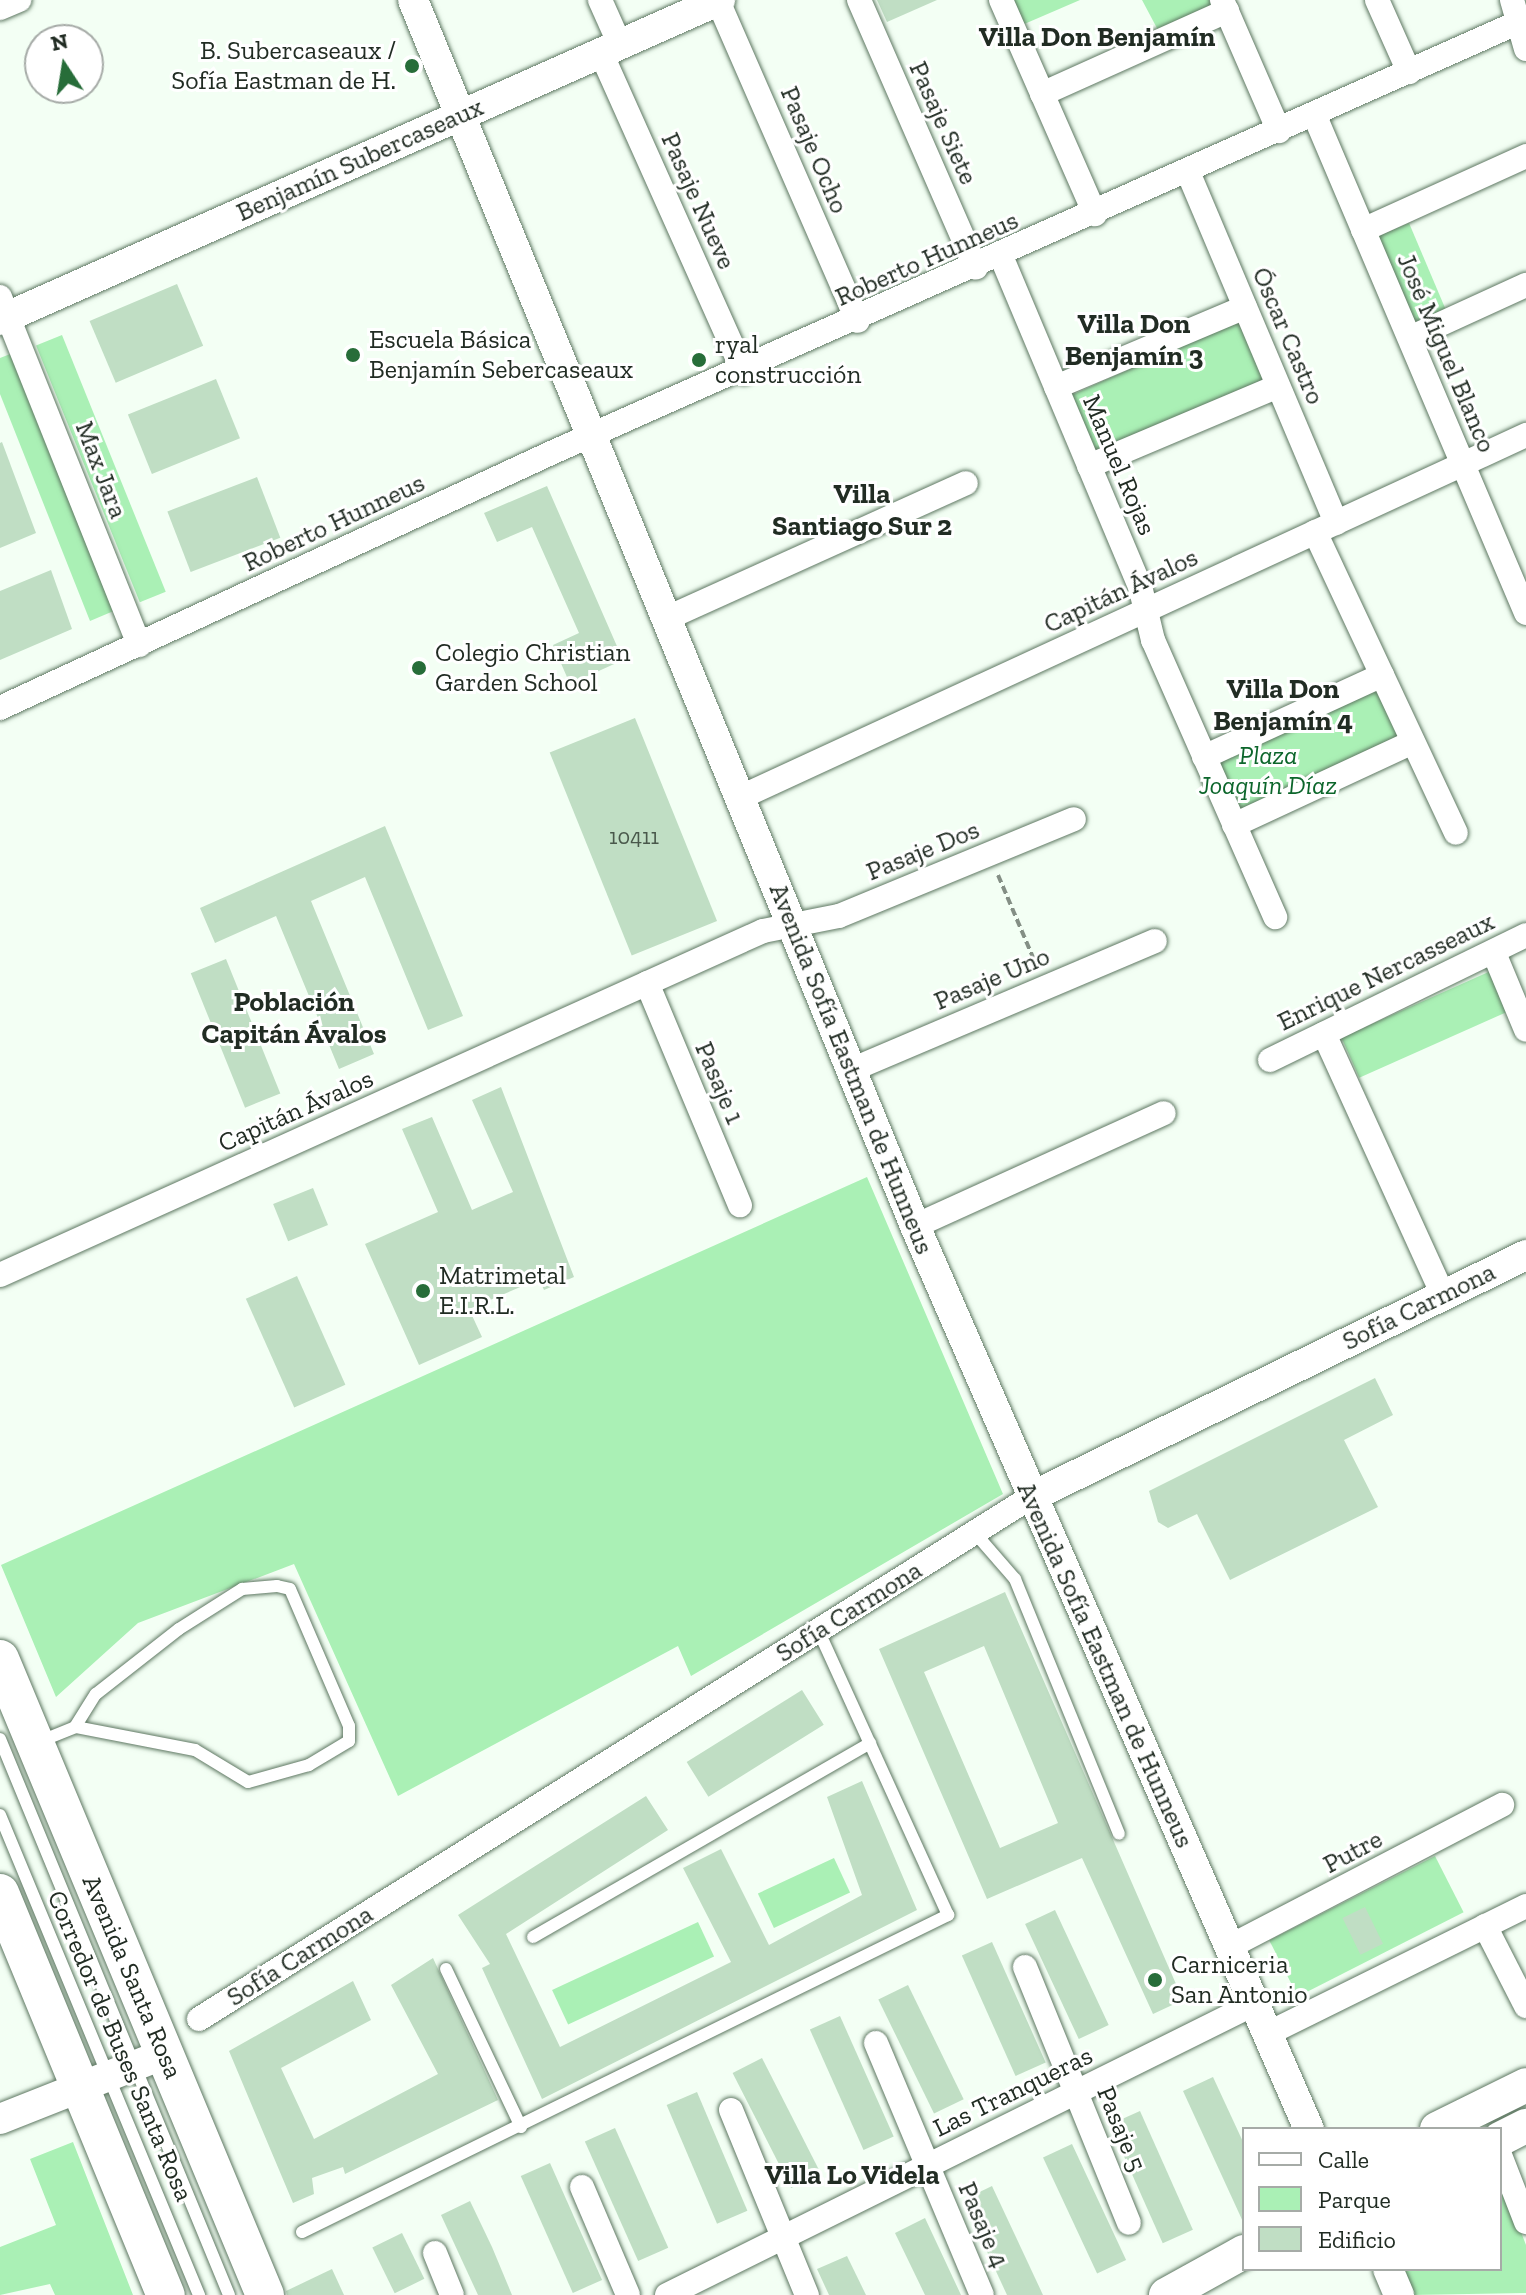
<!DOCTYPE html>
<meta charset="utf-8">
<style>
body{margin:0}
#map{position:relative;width:1526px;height:2295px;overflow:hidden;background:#f3fff4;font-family:"Zilla Slab",serif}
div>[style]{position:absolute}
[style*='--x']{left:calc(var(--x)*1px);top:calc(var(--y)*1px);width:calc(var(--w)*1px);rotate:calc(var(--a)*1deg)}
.green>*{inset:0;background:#aaf0b5;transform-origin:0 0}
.building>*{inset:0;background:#c0dec4;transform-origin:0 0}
.path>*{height:4px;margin-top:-2px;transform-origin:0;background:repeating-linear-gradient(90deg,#848f85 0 8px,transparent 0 12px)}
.roads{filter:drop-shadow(0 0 2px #5e7862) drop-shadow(0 0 2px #5e7862)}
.service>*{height:12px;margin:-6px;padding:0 6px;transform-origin:6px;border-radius:6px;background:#fff}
.minor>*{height:24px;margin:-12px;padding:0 12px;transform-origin:12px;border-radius:12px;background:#fff}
.tertiary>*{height:30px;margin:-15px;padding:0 15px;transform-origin:15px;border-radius:15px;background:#fff}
.secondary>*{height:34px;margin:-17px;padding:0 17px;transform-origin:17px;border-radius:17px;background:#fff}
.primary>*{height:38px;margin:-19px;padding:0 19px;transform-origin:19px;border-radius:19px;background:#fff}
.dots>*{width:22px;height:22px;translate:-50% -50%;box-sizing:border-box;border:4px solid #fff;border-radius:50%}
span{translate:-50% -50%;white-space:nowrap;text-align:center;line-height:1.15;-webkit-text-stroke:6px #fff;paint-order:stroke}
.number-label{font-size:22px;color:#49584b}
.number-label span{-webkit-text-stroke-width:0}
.poi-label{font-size:26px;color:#212c23}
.right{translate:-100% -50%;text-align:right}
.left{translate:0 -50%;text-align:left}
.street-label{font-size:26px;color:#212c23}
.park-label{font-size:26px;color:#0c662b;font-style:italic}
.neighbourhood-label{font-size:28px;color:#212c23;font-weight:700}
.legend{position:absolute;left:1242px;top:2127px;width:260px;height:144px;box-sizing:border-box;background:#fff;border:2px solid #a6aba7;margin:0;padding:10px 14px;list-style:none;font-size:24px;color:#212c23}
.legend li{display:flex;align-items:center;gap:16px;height:40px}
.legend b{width:40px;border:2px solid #a6aba7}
.north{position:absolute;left:24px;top:24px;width:80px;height:80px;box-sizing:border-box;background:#fff;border:2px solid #a6aba7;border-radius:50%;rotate:348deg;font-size:22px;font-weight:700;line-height:32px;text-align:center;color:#212c23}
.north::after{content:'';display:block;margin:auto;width:28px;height:36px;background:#276d39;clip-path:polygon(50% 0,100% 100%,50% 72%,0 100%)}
</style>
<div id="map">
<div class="green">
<i style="clip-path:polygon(1011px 0,1080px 0,1022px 25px)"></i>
<i style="clip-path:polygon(1142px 0,1209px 0,1214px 10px,1159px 32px)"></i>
<i style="left:1409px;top:223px;width:98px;height:39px;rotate:67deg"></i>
<i style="left:1238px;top:321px;width:70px;height:184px;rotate:66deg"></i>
<i style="left:62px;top:335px;width:277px;height:28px;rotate:68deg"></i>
<i style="clip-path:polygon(18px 351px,116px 610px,90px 621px,0 394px,0 358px)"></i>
<i style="left:1379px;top:684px;width:61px;height:179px;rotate:65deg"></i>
<i style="left:1493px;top:970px;width:44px;height:166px;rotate:66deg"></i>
<i style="clip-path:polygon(867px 1177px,1003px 1494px,691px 1676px,678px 1646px,398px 1796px,294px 1564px,138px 1623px,56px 1697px,1px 1565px)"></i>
<i style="left:1435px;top:1856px;width:63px;height:186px;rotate:63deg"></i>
<i style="left:834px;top:1858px;width:38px;height:84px;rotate:65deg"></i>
<i style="left:698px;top:1922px;width:38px;height:161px;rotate:65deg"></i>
<i style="clip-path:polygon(73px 2142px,133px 2295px,55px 2295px,50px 2284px,0 2295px,0 2247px,56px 2225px,30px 2159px)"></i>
<i style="clip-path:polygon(1500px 2178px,1526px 2245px,1526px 2293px,1410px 2295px,1401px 2269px,1500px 2269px)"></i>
</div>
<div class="building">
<i style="clip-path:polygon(877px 0,937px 0,887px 22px)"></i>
<i style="left:177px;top:284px;width:67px;height:95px;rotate:67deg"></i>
<i style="left:216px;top:379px;width:64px;height:95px;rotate:68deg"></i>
<i style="clip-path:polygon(2px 442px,36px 533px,0 548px,0 443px)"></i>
<i style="left:257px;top:477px;width:65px;height:96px;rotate:69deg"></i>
<i style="clip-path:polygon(547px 486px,623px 660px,570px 684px,553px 645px,579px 633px,532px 527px,497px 542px,484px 513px)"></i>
<i style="clip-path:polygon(51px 570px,72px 629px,0 660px,0 591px)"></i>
<i style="left:635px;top:718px;width:219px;height:92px;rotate:68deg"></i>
<i style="clip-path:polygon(385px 826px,463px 1016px,428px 1030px,365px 877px,311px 901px,374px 1054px,339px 1069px,276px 916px,215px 943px,200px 908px)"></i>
<i style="left:226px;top:959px;width:145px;height:38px;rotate:68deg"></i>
<i style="clip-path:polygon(501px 1087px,574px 1277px,544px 1290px,539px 1279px,469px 1309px,482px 1337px,419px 1365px,365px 1244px,438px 1212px,402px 1129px,432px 1117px,472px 1210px,513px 1192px,472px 1100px)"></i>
<i style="left:313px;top:1188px;width:40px;height:43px;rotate:68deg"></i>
<i style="left:297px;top:1276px;width:119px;height:56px;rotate:66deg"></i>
<i style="clip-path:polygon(1375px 1378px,1393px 1415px,1344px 1440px,1378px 1507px,1230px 1580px,1197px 1514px,1168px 1528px,1158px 1522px,1149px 1491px)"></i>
<i style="clip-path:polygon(evenodd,1005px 1592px,1183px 2000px,1153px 2014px,1082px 1858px,987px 1899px,879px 1649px,1005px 1592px,984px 1646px,1058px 1823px,1000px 1848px,924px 1672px,984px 1646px)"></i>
<i style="left:802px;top:1690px;width:41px;height:136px;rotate:58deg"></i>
<i style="clip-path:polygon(862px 1781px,917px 1910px,542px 2099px,482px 1968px,490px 1964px,458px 1915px,646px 1796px,668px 1830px,506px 1934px,560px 2047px,731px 1962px,683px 1868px,721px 1849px,769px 1945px,862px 1895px,827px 1797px)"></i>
<i style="left:1365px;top:1907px;width:41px;height:25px;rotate:64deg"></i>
<i style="left:1055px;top:1910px;width:127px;height:33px;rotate:65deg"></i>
<i style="left:992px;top:1942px;width:132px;height:33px;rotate:66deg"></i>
<i style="clip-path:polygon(433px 1958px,498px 2100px,345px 2174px,343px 2167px,312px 2178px,314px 2194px,293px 2203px,229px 2051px,353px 1981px,371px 2020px,281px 2068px,314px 2139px,438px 2074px,391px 1985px)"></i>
<i style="left:908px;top:1985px;width:127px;height:33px;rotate:64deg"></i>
<i style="left:840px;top:2016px;width:132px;height:33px;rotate:66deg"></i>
<i style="left:762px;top:2058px;width:129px;height:33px;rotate:63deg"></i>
<i style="clip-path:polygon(1213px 2077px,1244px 2144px,1244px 2224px,1183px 2091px)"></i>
<i style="left:697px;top:2092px;width:129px;height:33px;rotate:67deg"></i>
<i style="left:1140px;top:2111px;width:130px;height:33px;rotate:66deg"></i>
<i style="left:615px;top:2128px;width:131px;height:33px;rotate:66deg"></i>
<i style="left:1072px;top:2144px;width:128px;height:32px;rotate:65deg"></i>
<i style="left:550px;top:2163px;width:128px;height:32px;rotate:66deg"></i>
<i style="clip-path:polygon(992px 2186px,1014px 2233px,1043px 2295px,1007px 2295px,963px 2200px)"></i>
<i style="clip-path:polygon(470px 2201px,492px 2247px,512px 2295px,478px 2295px,441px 2215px)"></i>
<i style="clip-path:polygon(925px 2218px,947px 2265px,961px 2295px,925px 2295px,895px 2233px)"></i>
<i style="left:402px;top:2233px;width:51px;height:33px;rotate:64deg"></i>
<i style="clip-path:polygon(847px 2256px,866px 2295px,829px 2295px,817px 2269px)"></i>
<i style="clip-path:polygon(332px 2269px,344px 2295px,287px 2295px,286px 2291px)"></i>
</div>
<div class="path">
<i style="--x:998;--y:875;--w:100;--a:67"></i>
</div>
<div class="roads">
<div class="service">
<i style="--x:975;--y:1533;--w:61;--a:49"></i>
<i style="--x:1015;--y:1579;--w:275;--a:67.8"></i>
<i style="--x:277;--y:1586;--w:13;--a:13"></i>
<i style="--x:290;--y:1589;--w:149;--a:66.7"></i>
<i style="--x:349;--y:1726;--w:15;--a:90"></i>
<i style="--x:349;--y:1741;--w:47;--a:149"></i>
<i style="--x:309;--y:1765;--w:63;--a:164.4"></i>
<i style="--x:248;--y:1782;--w:62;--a:-148.9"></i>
<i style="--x:195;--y:1750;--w:122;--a:-169.1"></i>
<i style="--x:75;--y:1727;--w:39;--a:-58"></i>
<i style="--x:96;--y:1694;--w:105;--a:-38.1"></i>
<i style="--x:179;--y:1629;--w:75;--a:-32.4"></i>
<i style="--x:242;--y:1589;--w:35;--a:-5"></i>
<i style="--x:0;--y:1739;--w:601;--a:67.61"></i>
<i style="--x:41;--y:1741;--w:37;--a:-22"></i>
<i style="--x:0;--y:1815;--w:520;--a:67.48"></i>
<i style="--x:533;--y:1937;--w:389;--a:-29.9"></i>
<i style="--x:446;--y:1969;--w:175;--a:64.6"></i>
<i style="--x:302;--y:2232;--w:720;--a:-26.14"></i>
<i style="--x:948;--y:1915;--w:311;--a:-114.5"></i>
</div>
<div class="minor">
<i style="--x:600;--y:0;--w:49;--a:66"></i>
<i style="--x:859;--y:0;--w:292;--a:66.4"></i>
<i style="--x:1001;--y:0;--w:234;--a:66.3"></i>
<i style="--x:1222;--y:0;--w:143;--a:66.5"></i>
<i style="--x:1377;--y:0;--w:79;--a:66"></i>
<i style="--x:1512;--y:0;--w:51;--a:74.1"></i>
<i style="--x:718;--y:1;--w:349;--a:66.4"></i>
<i style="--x:0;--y:8;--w:21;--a:-23"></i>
<i style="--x:601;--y:53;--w:350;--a:65.9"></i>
<i style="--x:1042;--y:94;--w:203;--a:-24.2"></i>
<i style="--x:1314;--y:114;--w:542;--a:66.98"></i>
<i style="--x:1188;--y:172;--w:381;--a:67.1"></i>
<i style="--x:1363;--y:230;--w:179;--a:-24.4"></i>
<i style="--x:1001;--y:256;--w:358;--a:67.2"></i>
<i style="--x:1140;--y:586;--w:56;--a:76.5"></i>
<i style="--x:1153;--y:640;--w:303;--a:66.2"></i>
<i style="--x:0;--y:297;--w:375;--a:68.2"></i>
<i style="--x:1410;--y:338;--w:128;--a:-24.6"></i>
<i style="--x:1056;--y:387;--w:205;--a:-22.9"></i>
<i style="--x:1089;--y:466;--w:205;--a:-22.9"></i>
<i style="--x:1315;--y:532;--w:332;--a:64.9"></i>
<i style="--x:665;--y:619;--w:330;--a:-24.3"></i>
<i style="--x:0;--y:708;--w:607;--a:-24.83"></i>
<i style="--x:551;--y:453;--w:1067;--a:-24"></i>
<i style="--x:1204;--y:757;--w:196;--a:-24.7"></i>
<i style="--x:739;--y:798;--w:867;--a:-24.76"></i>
<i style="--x:1234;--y:825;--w:197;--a:-24.9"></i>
<i style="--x:1494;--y:953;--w:83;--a:67.4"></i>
<i style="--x:647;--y:983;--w:241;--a:67.3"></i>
<i style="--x:1324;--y:1034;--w:287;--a:65.5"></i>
<i style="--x:1270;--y:1060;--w:285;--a:-26"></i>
<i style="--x:851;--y:1070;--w:330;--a:-23"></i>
<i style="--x:915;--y:1226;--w:273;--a:-24.4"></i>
<i style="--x:0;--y:1275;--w:837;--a:-24.27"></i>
<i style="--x:763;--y:931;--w:77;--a:-11.2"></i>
<i style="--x:839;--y:916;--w:254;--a:-22.4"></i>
<i style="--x:1485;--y:1926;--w:90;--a:62.9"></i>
<i style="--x:1229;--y:1947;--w:308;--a:-27.5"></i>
<i style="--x:1025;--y:1967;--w:276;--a:67.9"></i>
<i style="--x:199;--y:2019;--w:982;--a:-32.1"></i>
<i style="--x:1267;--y:2034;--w:289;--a:-26.3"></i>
<i style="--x:876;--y:2043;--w:273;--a:67.2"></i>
<i style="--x:731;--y:2110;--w:200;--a:67.7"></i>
<i style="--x:1500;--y:2155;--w:72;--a:68.8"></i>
<i style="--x:582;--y:2187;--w:117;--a:66.9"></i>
<i style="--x:435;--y:2253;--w:45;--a:68"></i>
<i style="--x:667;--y:2295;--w:655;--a:-26.37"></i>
</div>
<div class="tertiary">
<i style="--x:413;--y:0;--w:1325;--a:67.73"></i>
<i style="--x:915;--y:1226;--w:985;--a:66.43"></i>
<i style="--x:0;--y:320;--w:788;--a:-23.96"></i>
<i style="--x:1031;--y:1497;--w:551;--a:-26.05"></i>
<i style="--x:0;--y:2119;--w:176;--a:-21.6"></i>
<i style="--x:1388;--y:2269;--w:28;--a:67"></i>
</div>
<div class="secondary">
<i style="--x:1437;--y:2129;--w:99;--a:-26.3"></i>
<i style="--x:1500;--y:2139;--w:29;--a:-27"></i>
<i style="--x:1166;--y:2295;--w:89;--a:-28.9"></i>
</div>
<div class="primary">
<i style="--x:0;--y:1659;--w:689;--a:67.38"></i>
<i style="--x:0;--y:1893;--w:435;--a:67.6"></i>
</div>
</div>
<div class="dots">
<i style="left:412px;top:66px;background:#276d39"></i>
<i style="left:353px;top:355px;background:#276d39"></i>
<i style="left:699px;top:360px;background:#276d39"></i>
<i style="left:419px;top:668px;background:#276d39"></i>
<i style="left:423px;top:1291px;background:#276d39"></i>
<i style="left:1155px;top:1980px;background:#276d39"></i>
</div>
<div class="number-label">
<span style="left:634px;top:837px">10411</span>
</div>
<div class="poi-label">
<span class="right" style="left:396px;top:66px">B. Subercaseaux /<br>Sofía Eastman de H.</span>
<span class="left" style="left:369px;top:355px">Escuela Básica<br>Benjamín Sebercaseaux</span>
<span class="left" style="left:715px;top:360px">ryal<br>construcción</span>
<span class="left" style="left:435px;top:668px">Colegio Christian<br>Garden School</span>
<span class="left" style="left:439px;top:1291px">Matrimetal<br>E.I.R.L.</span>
<span class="left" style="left:1171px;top:1980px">Carniceria<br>San Antonio</span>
</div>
<div class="street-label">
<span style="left:943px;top:123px;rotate:66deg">Pasaje Siete</span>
<span style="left:814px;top:150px;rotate:67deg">Pasaje Ocho</span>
<span style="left:360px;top:160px;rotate:-24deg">Benjamín Subercaseaux</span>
<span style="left:698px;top:201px;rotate:66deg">Pasaje Nueve</span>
<span style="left:927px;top:259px;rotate:-24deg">Roberto Hunneus</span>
<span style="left:1288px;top:336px;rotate:67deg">Óscar Castro</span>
<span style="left:1446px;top:353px;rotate:67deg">José Miguel Blanco</span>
<span style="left:1119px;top:465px;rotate:67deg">Manuel Rojas</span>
<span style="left:101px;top:470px;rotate:69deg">Max Jara</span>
<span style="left:334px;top:523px;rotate:-25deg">Roberto Hunneus</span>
<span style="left:1121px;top:591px;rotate:-25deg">Capitán Ávalos</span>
<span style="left:923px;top:851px;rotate:-22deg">Pasaje Dos</span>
<span style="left:1386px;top:972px;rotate:-26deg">Enrique Nercasseaux</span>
<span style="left:992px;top:979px;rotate:-23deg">Pasaje Uno</span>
<span style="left:851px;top:1069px;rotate:68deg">Avenida Sofía Eastman de Hunneus</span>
<span style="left:719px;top:1083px;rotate:67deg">Pasaje 1</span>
<span style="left:296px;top:1111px;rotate:-24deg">Capitán Ávalos</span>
<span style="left:1419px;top:1307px;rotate:-26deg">Sofía Carmona</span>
<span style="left:849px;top:1612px;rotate:-32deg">Sofía Carmona</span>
<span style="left:1105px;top:1665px;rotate:66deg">Avenida Sofía Eastman de Hunneus</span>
<span style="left:1353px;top:1852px;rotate:-28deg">Putre</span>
<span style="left:300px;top:1956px;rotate:-32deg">Sofía Carmona</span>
<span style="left:132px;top:1977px;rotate:67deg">Avenida Santa Rosa</span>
<span style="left:120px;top:2046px;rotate:67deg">Corredor de Buses Santa Rosa</span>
<span style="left:1013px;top:2092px;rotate:-26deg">Las Tranqueras</span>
<span style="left:1121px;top:2129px;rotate:68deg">Pasaje 5</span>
<span style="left:983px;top:2225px;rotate:67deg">Pasaje 4</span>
</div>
<div class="park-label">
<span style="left:1268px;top:771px">Plaza<br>Joaquín Díaz</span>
</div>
<div class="neighbourhood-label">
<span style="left:1097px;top:37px">Villa Don Benjamín</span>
<span style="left:1134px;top:340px">Villa Don<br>Benjamín 3</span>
<span style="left:862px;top:510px">Villa<br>Santiago Sur 2</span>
<span style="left:1283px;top:705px">Villa Don<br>Benjamín 4</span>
<span style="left:294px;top:1018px">Población<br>Capitán Ávalos</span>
<span style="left:852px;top:2175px">Villa Lo Videla</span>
</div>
<ul class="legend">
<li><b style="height:10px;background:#fff"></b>Calle</li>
<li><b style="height:22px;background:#aaf0b5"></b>Parque</li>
<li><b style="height:22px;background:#c0dec4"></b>Edificio</li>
</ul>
<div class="north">N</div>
</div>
